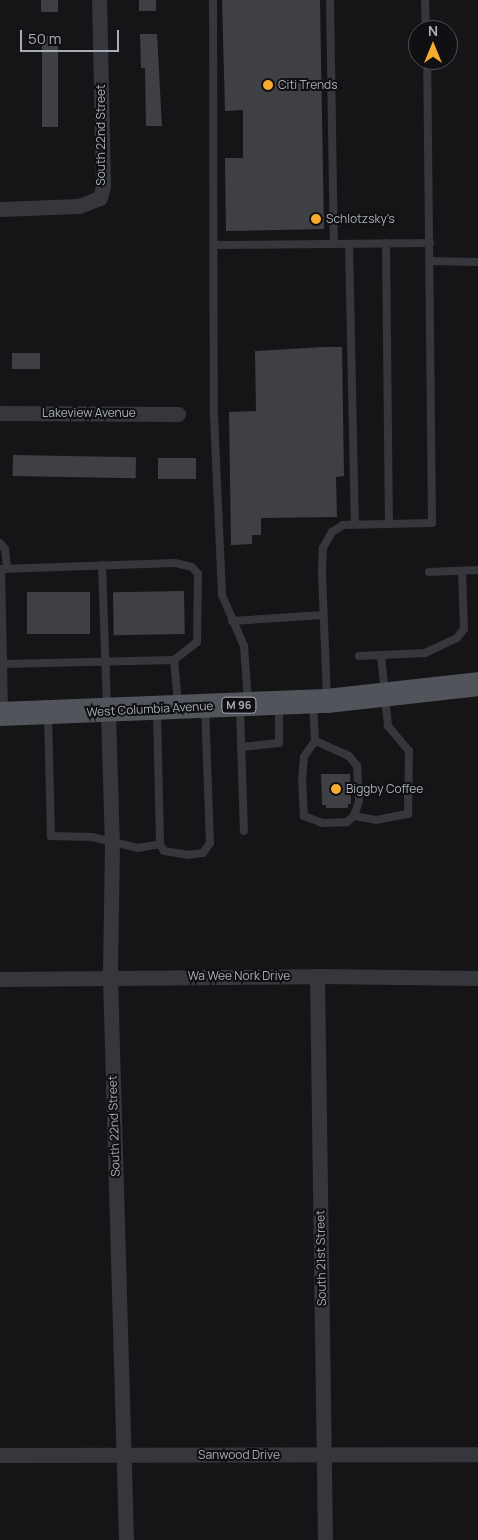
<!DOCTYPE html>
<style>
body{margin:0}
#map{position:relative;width:478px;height:1540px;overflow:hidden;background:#151517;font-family:Manrope,sans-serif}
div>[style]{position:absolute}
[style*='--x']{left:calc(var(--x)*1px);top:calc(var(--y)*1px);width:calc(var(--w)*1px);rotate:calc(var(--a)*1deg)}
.building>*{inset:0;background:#3f4044;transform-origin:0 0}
.service>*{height:8px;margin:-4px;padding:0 4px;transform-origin:4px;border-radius:4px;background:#36373c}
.minor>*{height:15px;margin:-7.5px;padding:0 7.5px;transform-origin:7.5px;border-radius:7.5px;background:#36373c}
.primary>*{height:24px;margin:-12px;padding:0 12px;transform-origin:12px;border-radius:12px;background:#52545b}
.dots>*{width:14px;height:14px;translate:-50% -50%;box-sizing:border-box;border:2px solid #101012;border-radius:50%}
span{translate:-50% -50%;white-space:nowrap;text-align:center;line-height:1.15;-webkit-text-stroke:4px #101012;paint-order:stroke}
.shield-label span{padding:1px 4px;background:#101012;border:1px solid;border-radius:4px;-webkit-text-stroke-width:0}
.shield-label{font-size:11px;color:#a7adb8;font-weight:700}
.poi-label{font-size:12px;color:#a7adb8}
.left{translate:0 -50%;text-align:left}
.street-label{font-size:12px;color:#a7adb8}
.north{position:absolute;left:408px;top:20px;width:50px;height:50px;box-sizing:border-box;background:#101012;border:1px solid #4c4f54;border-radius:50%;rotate:0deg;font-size:14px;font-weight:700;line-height:20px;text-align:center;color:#a7adb8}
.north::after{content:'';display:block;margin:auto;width:18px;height:22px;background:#f7ac2e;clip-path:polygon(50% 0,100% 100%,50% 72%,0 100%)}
.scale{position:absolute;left:20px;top:30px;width:99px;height:22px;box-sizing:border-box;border:2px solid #a7adb8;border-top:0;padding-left:6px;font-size:15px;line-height:18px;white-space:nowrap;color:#a7adb8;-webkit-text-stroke:4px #101012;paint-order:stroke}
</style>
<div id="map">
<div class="building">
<i style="left:41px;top:0;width:17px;height:12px"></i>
<i style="left:139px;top:0;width:17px;height:11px"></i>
<i style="clip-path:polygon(222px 0,320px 0,324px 229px,226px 231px,225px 158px,243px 158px,243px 110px,225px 111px)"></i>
<i style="clip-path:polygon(140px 34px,157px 34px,162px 126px,146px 126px,145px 68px,141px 68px)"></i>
<i style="left:42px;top:36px;width:16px;height:91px"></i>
<i style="clip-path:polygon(324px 347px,342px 347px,344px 476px,336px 477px,337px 517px,261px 518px,261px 535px,252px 535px,252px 544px,231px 545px,229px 412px,256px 411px,255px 351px)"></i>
<i style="left:12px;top:353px;width:28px;height:16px"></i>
<i style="left:13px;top:455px;width:123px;height:21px;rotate:1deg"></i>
<i style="left:158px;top:458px;width:38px;height:21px"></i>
<i style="left:184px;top:591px;width:43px;height:71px;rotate:89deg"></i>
<i style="left:90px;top:592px;width:42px;height:63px;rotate:90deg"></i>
<i style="clip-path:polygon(321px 774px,350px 774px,351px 804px,348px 804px,348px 808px,326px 808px,326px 805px,322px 805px)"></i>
</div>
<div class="service">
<i style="--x:213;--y:0;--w:417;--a:89.9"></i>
<i style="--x:214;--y:417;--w:178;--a:87.4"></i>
<i style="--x:222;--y:595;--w:56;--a:66.7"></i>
<i style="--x:244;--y:646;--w:54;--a:85.8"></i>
<i style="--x:330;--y:0;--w:244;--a:89.1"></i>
<i style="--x:425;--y:0;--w:30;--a:88"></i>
<i style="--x:386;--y:243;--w:281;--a:89.4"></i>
<i style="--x:349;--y:244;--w:281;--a:88.8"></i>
<i style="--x:215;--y:245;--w:215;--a:-0.5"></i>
<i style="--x:430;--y:261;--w:48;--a:1.2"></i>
<i style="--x:0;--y:543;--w:8;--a:50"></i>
<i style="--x:5;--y:549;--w:20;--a:84"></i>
<i style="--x:102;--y:565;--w:142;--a:88"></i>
<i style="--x:429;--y:572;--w:49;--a:-2.3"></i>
<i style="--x:232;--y:621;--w:91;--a:-3.8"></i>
<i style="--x:359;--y:656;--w:66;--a:-2.6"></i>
<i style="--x:425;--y:653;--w:35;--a:-25"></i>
<i style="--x:457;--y:638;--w:11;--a:-52"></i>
<i style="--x:464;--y:629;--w:58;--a:-92"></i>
<i style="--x:3;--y:664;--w:171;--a:-1.3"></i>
<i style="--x:327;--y:698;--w:127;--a:-92.3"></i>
<i style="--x:322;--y:571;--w:23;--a:-88"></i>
<i style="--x:323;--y:548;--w:18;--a:-61"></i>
<i style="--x:332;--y:532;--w:13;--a:-32"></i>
<i style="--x:343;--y:525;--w:89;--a:-1.3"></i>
<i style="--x:432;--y:523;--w:463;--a:-90.6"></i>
<i style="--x:313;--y:703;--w:38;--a:87"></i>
<i style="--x:315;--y:741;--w:19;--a:125"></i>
<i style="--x:304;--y:757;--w:22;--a:95"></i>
<i style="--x:302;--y:779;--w:37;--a:87"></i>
<i style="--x:304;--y:816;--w:19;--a:21"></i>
<i style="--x:322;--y:823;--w:25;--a:-2"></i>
<i style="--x:347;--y:822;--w:9;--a:-41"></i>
<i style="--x:354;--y:816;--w:16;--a:-72"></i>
<i style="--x:359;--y:801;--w:35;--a:-93"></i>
<i style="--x:357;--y:766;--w:13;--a:-129"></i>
<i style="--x:349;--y:756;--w:37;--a:-156"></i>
<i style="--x:240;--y:707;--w:124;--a:88.2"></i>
<i style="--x:4;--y:711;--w:142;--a:-91.2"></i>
<i style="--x:1;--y:569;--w:174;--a:-2"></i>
<i style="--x:175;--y:563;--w:17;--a:13"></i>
<i style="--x:192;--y:567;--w:9;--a:49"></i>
<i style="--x:198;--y:574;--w:68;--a:90.8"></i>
<i style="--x:197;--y:642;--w:29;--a:142"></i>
<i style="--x:174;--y:660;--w:43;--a:84.7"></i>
<i style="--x:157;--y:711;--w:133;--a:88.7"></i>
<i style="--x:160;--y:844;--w:8;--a:60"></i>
<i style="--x:164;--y:851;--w:24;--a:9"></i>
<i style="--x:188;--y:855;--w:15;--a:-8"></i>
<i style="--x:203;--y:853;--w:12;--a:-55"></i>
<i style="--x:210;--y:843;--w:136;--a:-92.1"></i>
<i style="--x:48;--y:714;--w:122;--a:88.6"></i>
<i style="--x:51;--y:836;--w:41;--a:1.4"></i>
<i style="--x:92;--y:837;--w:47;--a:13.4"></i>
<i style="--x:138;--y:848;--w:22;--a:-10"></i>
<i style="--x:241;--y:747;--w:38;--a:-6"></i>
<i style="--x:279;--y:743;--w:37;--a:-90"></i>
<i style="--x:354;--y:816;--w:22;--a:10"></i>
<i style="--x:376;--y:820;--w:33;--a:-11"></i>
<i style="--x:408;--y:814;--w:63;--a:-89.1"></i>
<i style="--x:409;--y:751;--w:33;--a:-130"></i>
<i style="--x:388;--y:726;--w:71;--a:-95.6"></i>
</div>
<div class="minor">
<i style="--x:0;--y:209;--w:79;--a:-2.2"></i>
<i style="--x:79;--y:206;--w:22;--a:-21"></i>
<i style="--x:100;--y:198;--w:12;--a:-76"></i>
<i style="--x:103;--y:186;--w:186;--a:-91.2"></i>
<i style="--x:0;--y:413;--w:178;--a:0.3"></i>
<i style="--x:108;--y:712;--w:132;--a:88.3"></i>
<i style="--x:112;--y:844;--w:133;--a:90.9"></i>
<i style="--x:110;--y:977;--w:563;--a:88.37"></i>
<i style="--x:317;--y:976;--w:564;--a:89.19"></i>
<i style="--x:0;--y:979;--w:317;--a:-0.5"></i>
<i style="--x:317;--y:976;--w:161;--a:0.7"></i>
<i style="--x:0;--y:1455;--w:478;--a:-0.1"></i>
</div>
<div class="primary">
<i style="--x:0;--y:714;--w:327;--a:-2.3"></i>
<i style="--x:327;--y:701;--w:152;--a:-6.4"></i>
</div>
<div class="dots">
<i style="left:268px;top:85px;background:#f7ac2e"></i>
<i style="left:316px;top:219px;background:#f7ac2e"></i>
<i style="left:336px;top:789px;background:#f7ac2e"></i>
</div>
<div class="shield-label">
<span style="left:239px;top:705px">M 96</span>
</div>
<div class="poi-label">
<span class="left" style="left:278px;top:85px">Citi Trends</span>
<span class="left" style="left:326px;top:219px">Schlotzsky's</span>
<span class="left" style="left:346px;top:789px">Biggby Coffee</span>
</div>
<div class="street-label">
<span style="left:101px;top:135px;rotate:-90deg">South 22nd Street</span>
<span style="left:89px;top:413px">Lakeview Avenue</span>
<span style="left:150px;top:709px;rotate:-3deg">West Columbia Avenue</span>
<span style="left:239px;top:976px">Wa Wee Nork Drive</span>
<span style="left:114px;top:1126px;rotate:-92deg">South 22nd Street</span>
<span style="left:321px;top:1258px;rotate:-91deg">South 21st Street</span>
<span style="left:239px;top:1455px">Sanwood Drive</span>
</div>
<div class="north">N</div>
<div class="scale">50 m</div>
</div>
